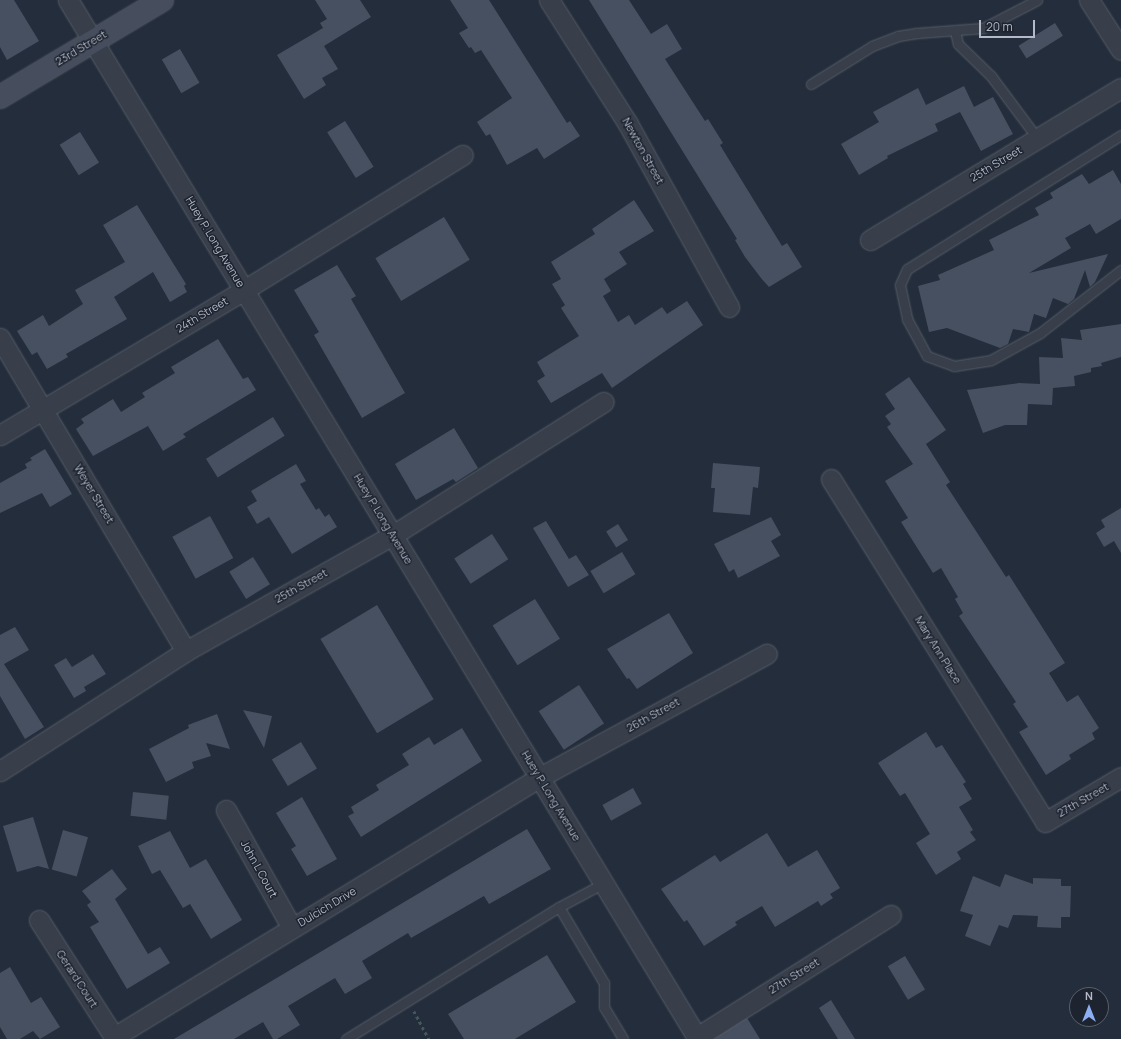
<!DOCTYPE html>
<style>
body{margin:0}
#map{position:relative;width:1121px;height:1039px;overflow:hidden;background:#242d3b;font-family:Manrope,sans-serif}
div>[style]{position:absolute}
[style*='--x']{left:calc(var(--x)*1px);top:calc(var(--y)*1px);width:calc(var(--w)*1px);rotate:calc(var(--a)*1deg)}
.building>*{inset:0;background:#465060;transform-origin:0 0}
.path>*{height:2.5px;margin-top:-1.25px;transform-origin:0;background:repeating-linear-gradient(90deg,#46575b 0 3px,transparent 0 6px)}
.roads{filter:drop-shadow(0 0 1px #565d69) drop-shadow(0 0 1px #565d69)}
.lane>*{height:9px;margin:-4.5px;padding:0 4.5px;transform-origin:4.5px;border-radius:4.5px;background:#383f4b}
.street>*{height:19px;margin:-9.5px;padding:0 9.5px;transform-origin:9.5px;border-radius:9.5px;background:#383f4b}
.secondary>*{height:22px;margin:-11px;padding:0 11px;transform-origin:11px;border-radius:11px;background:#464e5e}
span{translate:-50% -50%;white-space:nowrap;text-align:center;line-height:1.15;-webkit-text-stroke:3px #1d2430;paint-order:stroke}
.street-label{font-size:11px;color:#b4bac7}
.north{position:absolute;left:1069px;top:987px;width:40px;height:40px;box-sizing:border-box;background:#1d2430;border:1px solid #59606c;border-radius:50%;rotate:0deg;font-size:11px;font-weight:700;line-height:16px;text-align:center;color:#b4bac7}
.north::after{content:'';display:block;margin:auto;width:14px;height:18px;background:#8daef2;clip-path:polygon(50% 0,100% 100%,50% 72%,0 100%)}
.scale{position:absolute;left:979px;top:20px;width:56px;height:18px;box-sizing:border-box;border:2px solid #b4bac7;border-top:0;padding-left:5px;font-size:12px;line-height:14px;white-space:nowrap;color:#b4bac7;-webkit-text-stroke:3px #1d2430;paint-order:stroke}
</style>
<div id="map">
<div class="building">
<i style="clip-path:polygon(0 0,14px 0,39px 41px,7px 60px,0 47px)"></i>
<i style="clip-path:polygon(315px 0,360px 0,371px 17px,324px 46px,338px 69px,322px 78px,326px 85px,304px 99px,277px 55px,323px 28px,320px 23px,327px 19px)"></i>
<i style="clip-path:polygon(450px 0,489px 0,567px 123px,570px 121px,580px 136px,544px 159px,537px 148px,507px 165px,490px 134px,486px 136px,477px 122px,512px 98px,481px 50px,475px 53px,471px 47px,469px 48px,459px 33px,468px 28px)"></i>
<i style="clip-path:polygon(589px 0,629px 0,651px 34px,667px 24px,682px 49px,665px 59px,705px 121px,708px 119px,723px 143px,720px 145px,782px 246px,787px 243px,802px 267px,769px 287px,761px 278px,745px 257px,735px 240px,737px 239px)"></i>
<i style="left:1055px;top:23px;width:15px;height:43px;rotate:58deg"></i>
<i style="left:180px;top:49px;width:39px;height:21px;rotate:60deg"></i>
<i style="clip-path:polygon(964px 86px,974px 107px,993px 97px,1013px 134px,981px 151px,960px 112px,935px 124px,938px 131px,887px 156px,888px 158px,859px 175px,841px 144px,879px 122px,873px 112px,918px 88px,926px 105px)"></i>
<i style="left:345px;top:121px;width:54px;height:21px;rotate:58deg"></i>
<i style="left:80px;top:132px;width:36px;height:24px;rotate:58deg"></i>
<i style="clip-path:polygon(1113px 170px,1121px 184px,1121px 219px,1096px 234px,1090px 224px,1065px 238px,1071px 248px,1029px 273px,1108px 254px,1095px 282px,1090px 287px,1085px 270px,1074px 299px,1068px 304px,1053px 298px,1046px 318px,1034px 314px,1029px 332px,1013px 329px,1008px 344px,1000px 348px,947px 328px,929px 332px,918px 286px,940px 280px,938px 275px,994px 250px,989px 240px,1039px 215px,1035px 208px,1053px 198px,1050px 193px,1082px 174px,1089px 184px)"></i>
<i style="clip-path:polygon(634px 200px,654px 231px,619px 252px,627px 264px,604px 279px,611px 291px,603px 296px,618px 322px,629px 315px,635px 325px,662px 307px,667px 314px,687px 301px,703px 325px,612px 388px,602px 373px,551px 403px,537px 381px,545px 376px,537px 362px,579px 336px,561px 308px,565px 305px,552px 284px,561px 279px,551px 262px,595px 234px,592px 229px)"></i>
<i style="clip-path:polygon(137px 205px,186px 284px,184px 286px,187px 292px,170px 302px,153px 272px,114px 297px,127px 319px,66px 354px,68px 357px,47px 369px,37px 352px,32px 355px,17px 331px,43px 315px,49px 326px,83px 304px,75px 290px,125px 262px,103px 225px)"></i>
<i style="left:444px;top:217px;width:50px;height:80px;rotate:59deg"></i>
<i style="clip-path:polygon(337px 265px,356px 296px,351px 299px,405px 393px,362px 418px,314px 335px,319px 332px,294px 290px)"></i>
<i style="clip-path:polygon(1121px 324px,1121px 357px,1101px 363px,1102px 366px,1091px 368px,1091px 372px,1074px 376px,1075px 386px,1053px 388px,1052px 405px,1028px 404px,1027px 425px,1005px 425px,983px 433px,967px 390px,1019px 383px,1040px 384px,1039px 357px,1063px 358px,1061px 338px,1082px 340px,1080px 330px)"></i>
<i style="clip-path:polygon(218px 339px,243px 379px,248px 377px,256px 390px,183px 434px,186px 437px,163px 451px,148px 426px,93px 456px,76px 429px,84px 423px,81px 419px,113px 399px,121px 412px,145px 397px,142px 393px,175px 373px,171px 367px)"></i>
<i style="clip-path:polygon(909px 377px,946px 430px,926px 444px,950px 482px,946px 485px,1006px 577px,1009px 575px,1065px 663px,1049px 673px,1067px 702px,1078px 695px,1099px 728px,1092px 733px,1095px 739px,1069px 755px,1071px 759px,1046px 775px,1019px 732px,1028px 727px,1013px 704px,1016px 702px,959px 616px,963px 613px,955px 599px,958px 597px,941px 568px,933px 573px,901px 522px,908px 518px,885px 481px,913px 464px,887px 427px,891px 424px,885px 416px,895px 409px,885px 394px)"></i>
<i style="left:273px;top:417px;width:22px;height:79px;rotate:58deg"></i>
<i style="clip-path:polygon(454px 428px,478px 468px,456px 482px,453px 479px,416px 500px,395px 464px)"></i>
<i style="clip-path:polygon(45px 449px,72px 494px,50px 507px,42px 493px,0 513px,0 483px,27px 468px,25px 464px,32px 460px,30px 458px)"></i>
<i style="clip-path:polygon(713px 463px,760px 467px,758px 488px,753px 487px,750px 515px,713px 512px,715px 488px,711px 488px)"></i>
<i style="clip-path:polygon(296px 464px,306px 481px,300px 484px,316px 510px,319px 508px,325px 517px,329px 514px,337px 527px,292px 554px,269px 517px,257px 524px,247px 507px,257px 501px,251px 491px)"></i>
<i style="clip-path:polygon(1121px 508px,1121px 553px,1114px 541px,1104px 547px,1096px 533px,1105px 527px,1101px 520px)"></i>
<i style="left:210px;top:516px;width:48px;height:43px;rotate:61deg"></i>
<i style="clip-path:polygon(771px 517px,781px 535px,771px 541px,780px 556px,738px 578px,734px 569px,729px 572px,714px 544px)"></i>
<i style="clip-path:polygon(546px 521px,569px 559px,576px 555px,589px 575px,568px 587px,533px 528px)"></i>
<i style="left:618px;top:524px;width:19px;height:14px;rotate:58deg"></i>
<i style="left:492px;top:534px;width:30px;height:45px;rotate:57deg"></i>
<i style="left:622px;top:552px;width:26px;height:37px;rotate:59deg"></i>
<i style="left:253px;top:557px;width:32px;height:28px;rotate:58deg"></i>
<i style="left:535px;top:599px;width:47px;height:50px;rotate:58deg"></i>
<i style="left:377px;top:605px;width:110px;height:66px;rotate:59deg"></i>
<i style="clip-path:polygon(669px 613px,693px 653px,637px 689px,629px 678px,627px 679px,607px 649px)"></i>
<i style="clip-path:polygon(15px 627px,29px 650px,4px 664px,44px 727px,25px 739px,0 696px,0 635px)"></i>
<i style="clip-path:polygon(93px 654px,106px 674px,84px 687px,86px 691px,74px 698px,54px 665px,66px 658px,72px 667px)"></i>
<i style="left:579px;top:685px;width:46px;height:48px;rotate:57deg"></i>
<i style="clip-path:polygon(243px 710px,272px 716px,264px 748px)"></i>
<i style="clip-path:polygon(217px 714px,230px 749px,206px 743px,211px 756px,192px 762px,194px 768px,166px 782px,149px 749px,189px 728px,188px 725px)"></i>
<i style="clip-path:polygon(462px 728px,482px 761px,361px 837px,348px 816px,354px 813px,351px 807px,379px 790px,376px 785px,409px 765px,402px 754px,429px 737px,434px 745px)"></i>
<i style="clip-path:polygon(926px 732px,936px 748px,942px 745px,966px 782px,963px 784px,972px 799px,959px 807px,973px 830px,970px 832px,976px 840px,957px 852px,961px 859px,936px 875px,916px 843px,930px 834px,905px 793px,900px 796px,878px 763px)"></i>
<i style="left:301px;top:742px;width:31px;height:34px;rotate:59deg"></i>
<i style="left:633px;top:788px;width:18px;height:35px;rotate:61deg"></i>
<i style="left:133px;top:792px;width:36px;height:24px;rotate:6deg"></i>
<i style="clip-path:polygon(302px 797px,337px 859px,307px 876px,291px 849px,296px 846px,276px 813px)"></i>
<i style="clip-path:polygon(33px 817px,49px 869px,38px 866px,17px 872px,3px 826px)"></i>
<i style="clip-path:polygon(527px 829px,551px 869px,489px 904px,484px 896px,411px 938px,408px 933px,362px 961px,372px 978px,345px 994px,335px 978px,288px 1006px,300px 1025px,277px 1039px,273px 1039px,263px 1022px,234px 1039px,174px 1039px)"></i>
<i style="left:63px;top:830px;width:26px;height:41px;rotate:16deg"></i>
<i style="clip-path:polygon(170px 831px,190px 868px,206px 859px,242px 920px,211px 939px,190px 904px,183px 908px,160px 870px,152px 874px,138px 846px)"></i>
<i style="clip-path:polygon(767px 833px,788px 867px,817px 850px,840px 888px,830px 894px,833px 898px,821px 906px,818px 901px,775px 927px,762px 906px,735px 922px,737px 925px,704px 946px,687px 920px,684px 922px,661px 889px,715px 855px,720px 862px)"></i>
<i style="clip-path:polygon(112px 869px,127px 889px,115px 899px,148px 954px,160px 947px,170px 963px,127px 989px,90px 927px,99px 922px,87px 905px,91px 902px,82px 891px)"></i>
<i style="clip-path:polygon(1005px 874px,1033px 884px,1033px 878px,1061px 879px,1061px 886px,1071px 886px,1070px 917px,1061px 917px,1061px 928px,1037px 927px,1038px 916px,1013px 915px,1008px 928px,999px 925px,990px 946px,965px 936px,973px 915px,960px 911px,973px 876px,1000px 887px)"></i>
<i style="clip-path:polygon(547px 955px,576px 1002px,515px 1039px,464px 1039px,448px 1014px)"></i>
<i style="left:905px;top:956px;width:39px;height:20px;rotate:59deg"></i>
<i style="clip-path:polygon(10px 967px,31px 1003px,41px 997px,60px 1027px,40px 1039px,33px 1031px,20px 1039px,7px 1039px,0 1027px,0 973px)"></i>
<i style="clip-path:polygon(831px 1000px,855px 1039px,838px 1039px,819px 1008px)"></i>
<i style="clip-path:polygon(747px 1018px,760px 1039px,714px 1039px)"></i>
</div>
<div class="path">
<i style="--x:414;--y:1011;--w:32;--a:62"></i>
</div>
<div class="roads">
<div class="lane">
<i style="--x:955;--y:31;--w:13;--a:77"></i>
<i style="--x:958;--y:44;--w:46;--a:44.1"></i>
<i style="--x:991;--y:76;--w:79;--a:53.3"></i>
<i style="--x:811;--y:84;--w:72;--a:-31.9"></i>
<i style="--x:872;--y:46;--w:28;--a:-21"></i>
<i style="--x:898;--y:36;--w:19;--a:-9"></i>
<i style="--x:917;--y:33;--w:66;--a:-4.3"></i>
<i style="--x:983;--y:28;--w:61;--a:-27.4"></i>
<i style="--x:1121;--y:135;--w:252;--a:147.9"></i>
<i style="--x:907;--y:269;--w:17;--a:114"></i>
<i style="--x:900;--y:285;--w:35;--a:78"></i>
<i style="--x:907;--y:319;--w:42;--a:61.6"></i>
<i style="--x:927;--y:356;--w:29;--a:20"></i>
<i style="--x:954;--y:366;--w:37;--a:-9"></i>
<i style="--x:991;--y:360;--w:56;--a:-28.9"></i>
<i style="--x:1040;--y:333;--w:103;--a:-37.9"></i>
<i style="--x:559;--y:907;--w:51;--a:-28.1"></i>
<i style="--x:346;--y:1039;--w:251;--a:-31.8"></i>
<i style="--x:559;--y:907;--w:88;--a:59.4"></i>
<i style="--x:604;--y:983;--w:24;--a:90"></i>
<i style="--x:604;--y:1007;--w:37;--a:59"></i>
</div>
<div class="street">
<i style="--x:68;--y:0;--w:1215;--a:58.77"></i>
<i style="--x:549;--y:0;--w:147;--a:57.5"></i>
<i style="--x:628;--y:124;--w:209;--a:61.1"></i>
<i style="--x:1089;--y:0;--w:59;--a:57.4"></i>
<i style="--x:870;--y:240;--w:293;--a:-31.2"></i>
<i style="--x:0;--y:338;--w:364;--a:59.3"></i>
<i style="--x:0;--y:435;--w:284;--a:-30.7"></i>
<i style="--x:244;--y:290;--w:257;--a:-31.7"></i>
<i style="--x:831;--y:479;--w:404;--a:58"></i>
<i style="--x:1045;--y:822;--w:88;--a:-30.6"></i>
<i style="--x:0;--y:771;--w:221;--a:-32.8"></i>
<i style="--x:186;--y:651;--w:237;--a:-29.3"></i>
<i style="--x:393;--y:535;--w:249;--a:-32.3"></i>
<i style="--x:226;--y:810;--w:135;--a:60.8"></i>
<i style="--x:39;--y:920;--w:139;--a:57.3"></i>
<i style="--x:114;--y:1037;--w:499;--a:-31.4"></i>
<i style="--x:540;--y:777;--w:258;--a:-28.5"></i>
<i style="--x:697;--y:1037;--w:229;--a:-32.2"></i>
</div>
<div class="secondary">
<i style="--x:0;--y:97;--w:189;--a:-30.9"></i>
</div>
</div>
<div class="street-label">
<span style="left:81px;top:48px;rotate:-31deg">23rd Street</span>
<span style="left:643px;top:151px;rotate:61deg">Newton Street</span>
<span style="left:996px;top:164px;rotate:-31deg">25th Street</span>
<span style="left:215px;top:242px;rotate:59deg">Huey P. Long Avenue</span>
<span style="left:202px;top:315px;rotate:-31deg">24th Street</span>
<span style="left:94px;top:494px;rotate:59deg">Weyer Street</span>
<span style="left:383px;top:519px;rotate:59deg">Huey P. Long Avenue</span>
<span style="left:301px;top:586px;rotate:-29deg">25th Street</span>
<span style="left:938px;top:650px;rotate:58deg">Mary Ann Place</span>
<span style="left:653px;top:715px;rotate:-29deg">26th Street</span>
<span style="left:551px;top:796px;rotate:59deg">Huey P. Long Avenue</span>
<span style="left:1083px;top:800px;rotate:-30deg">27th Street</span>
<span style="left:259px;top:869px;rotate:61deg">John L Court</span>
<span style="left:327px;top:907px;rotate:-31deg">Dulcich Drive</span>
<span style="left:794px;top:976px;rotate:-32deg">27th Street</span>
<span style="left:77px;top:979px;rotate:57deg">Gerard Court</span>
</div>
<div class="north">N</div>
<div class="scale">20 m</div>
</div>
